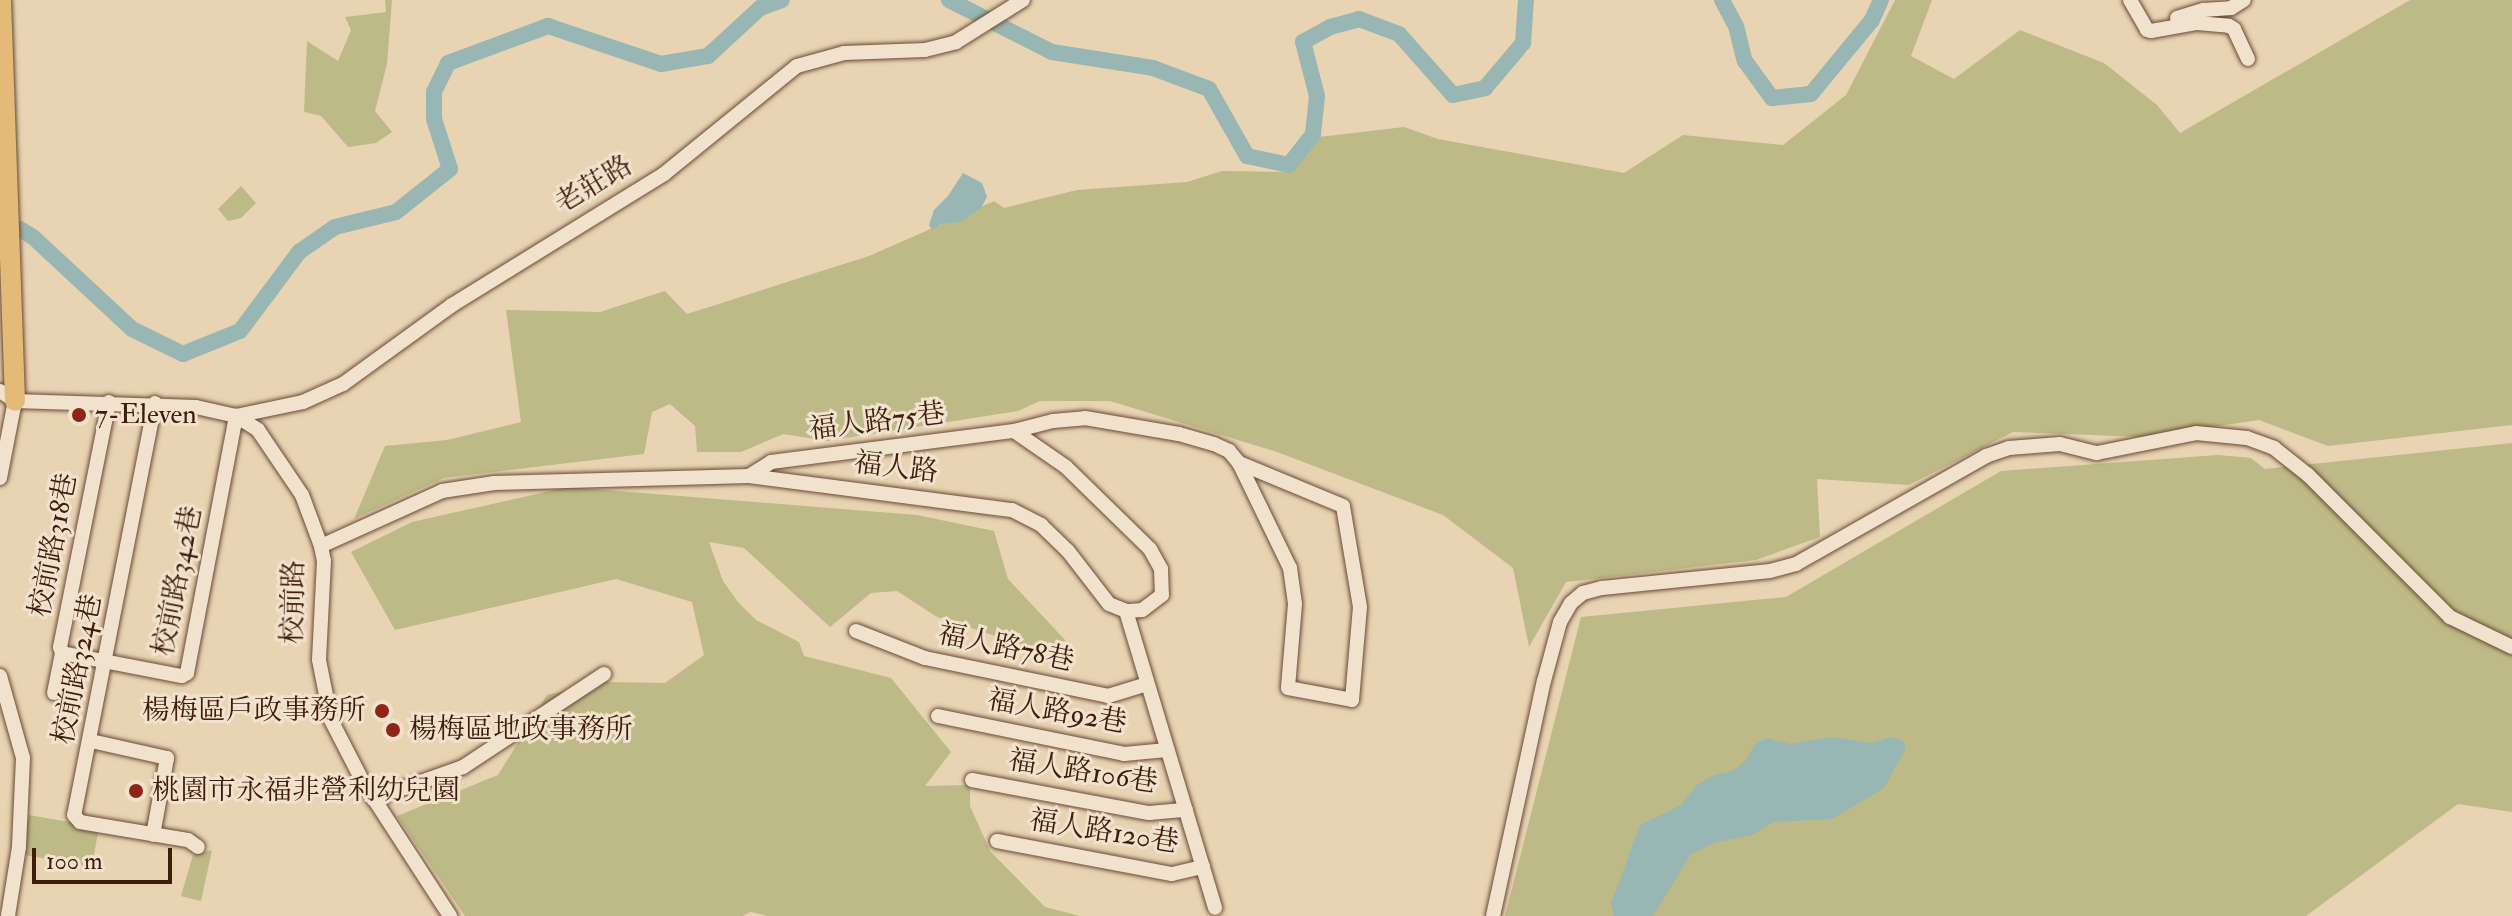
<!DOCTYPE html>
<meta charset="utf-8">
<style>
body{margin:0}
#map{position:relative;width:2512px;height:916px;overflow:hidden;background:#e8d3b2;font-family:"IM FELL Double Pica","Noto Serif TC",serif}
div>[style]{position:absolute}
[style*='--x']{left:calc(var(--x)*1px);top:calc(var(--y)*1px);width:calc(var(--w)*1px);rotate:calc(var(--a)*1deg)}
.green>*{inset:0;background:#beba87;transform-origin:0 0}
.water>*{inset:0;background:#98b6b3}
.river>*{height:16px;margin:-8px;padding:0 8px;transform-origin:8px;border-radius:8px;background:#98b6b3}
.roads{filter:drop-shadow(0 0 2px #694a36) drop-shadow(0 0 2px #694a36)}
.minor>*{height:14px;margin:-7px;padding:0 7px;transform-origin:7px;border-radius:7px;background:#f0e2cd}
.highway>*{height:20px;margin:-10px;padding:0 10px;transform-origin:10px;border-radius:10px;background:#e4ba79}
.dots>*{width:22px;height:22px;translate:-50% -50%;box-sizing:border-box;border:4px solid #f0e2cd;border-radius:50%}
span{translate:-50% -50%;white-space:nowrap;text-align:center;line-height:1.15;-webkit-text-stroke:6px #f0e2cd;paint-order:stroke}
.street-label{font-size:28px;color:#3f1d0c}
.poi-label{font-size:28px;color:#3f1d0c}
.left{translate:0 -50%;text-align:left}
.right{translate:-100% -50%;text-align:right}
.scale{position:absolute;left:32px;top:848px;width:140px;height:36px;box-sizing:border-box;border:4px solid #3f1d0c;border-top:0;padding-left:10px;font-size:24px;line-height:28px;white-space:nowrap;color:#3f1d0c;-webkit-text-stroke:6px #f0e2cd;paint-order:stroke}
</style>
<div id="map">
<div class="green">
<i style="clip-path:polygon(385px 0,392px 0,387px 64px,375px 111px,392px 132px,376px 143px,348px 147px,321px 116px,304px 112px,307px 41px,338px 61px,351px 30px,345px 17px,386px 12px)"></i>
<i style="clip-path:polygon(1895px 0,1932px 0,1911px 56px,1954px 79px,2020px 30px,2104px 63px,2157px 105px,2180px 133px,2410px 0,2512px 0,2512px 425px,2328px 446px,2259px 420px,2143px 437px,2013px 432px,1909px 485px,1817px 479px,1820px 537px,1756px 560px,1566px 582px,1529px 647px,1513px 568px,1443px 515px,1277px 452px,1110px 401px,1040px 401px,1018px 411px,827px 441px,783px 434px,741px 452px,697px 452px,695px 426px,670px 404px,652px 412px,644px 454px,444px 478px,354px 519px,385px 446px,447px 440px,521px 422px,506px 310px,600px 312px,665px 291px,687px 314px,869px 256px,994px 201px,1004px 208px,1077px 190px,1187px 182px,1222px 171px,1291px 172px,1319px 137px,1404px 127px,1438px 139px,1624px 173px,1683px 135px,1783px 145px,1846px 95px)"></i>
<i style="clip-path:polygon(241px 186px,256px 203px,241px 218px,228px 221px,218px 209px)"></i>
<i style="clip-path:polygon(2512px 443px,2512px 812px,2458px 804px,2306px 916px,1505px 916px,1581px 617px,1786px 597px,2001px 471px,2218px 455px,2251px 458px,2265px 469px)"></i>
<i style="clip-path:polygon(568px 487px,917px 515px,994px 531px,1008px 579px,1066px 641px,1048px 653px,937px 617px,897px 591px,871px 593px,830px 627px,744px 548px,709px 542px,723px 581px,738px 602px,756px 620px,799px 642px,804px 656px,891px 678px,951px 752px,925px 786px,970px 785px,970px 806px,990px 851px,1045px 907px,1080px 916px,768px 916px,750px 912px,743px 916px,465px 916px,397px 816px,498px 775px,547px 695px,606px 682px,665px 683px,704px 655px,692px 602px,616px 579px,395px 630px,351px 552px,412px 522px)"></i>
<i style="left:29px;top:815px;width:71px;height:40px;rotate:10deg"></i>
<i style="clip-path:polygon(212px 850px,201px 901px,181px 896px,193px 855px)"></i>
</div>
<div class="water">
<i style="clip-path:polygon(963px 173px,982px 183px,987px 197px,981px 208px,961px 222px,941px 224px,932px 230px,929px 225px,934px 210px,948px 196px)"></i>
<i style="clip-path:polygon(1832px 737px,1871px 743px,1893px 737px,1904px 742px,1906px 748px,1884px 788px,1832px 819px,1773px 822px,1752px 835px,1717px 842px,1691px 854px,1653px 916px,1614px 916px,1611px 904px,1640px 825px,1681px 805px,1697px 785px,1714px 775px,1733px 771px,1747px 759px,1754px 745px,1767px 738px,1790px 744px)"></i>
</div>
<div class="river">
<i style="--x:949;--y:0;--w:115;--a:26.8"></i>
<i style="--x:1052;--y:52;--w:102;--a:9"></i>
<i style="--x:1153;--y:68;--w:60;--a:20.6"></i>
<i style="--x:1209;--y:89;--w:77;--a:60.4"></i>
<i style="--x:1247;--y:156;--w:43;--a:12.1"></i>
<i style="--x:1289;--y:165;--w:39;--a:-52"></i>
<i style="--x:1313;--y:134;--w:38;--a:-84"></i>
<i style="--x:1317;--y:96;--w:56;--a:-104.5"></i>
<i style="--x:1303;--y:42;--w:31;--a:-29"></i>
<i style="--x:1330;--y:27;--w:30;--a:-15"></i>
<i style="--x:1359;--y:19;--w:43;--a:20.6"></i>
<i style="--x:1399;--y:34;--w:81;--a:48.5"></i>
<i style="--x:1453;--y:95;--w:33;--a:-12"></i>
<i style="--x:1485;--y:88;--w:59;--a:-49.8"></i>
<i style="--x:1523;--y:43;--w:43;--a:-86"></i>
<i style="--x:1722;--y:0;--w:30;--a:62"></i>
<i style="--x:1736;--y:26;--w:36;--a:76"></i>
<i style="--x:1745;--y:61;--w:46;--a:53.9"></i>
<i style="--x:1772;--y:98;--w:39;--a:-6"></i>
<i style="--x:1811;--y:94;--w:96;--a:-50.5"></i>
<i style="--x:1872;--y:20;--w:22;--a:-66"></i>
<i style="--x:20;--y:229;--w:15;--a:32"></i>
<i style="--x:33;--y:237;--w:135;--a:42.9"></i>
<i style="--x:132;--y:329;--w:57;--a:26.1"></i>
<i style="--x:183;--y:354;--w:61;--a:-22"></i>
<i style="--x:240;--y:331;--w:99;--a:-53.2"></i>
<i style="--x:299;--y:252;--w:44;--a:-34.8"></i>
<i style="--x:335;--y:227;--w:63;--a:-13.8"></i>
<i style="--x:396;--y:212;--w:69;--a:-38.5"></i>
<i style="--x:450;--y:169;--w:52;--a:-107.7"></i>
<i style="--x:434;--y:119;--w:27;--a:-90"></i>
<i style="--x:434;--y:92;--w:32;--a:-64"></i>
<i style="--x:448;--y:63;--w:107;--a:-20.3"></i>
<i style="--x:548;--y:26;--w:119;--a:18.6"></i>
<i style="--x:661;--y:64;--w:48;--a:-9.7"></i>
<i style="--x:708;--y:56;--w:71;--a:-42.7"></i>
<i style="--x:760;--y:8;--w:23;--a:-20"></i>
</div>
<div class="roads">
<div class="minor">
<i style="--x:2130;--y:0;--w:34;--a:60"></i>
<i style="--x:2147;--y:30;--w:4;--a:14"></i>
<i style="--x:2151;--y:31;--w:47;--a:-9.9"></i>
<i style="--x:2197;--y:23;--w:32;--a:5"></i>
<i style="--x:2229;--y:26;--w:6;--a:31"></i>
<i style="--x:2234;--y:29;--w:33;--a:65"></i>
<i style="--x:2177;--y:18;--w:28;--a:-17"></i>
<i style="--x:2204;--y:10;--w:27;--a:-4"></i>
<i style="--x:2231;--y:8;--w:15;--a:-32"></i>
<i style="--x:0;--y:391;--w:18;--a:34"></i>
<i style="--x:15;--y:401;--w:181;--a:1.9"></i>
<i style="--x:196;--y:407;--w:41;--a:12.7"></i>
<i style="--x:236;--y:416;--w:26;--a:32"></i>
<i style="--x:258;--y:430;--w:78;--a:55.9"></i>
<i style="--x:302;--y:495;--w:54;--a:69.6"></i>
<i style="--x:321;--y:546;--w:15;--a:79"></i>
<i style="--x:324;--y:561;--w:99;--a:92.9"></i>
<i style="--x:319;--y:660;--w:61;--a:78.7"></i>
<i style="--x:331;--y:720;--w:70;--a:62.7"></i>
<i style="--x:363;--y:782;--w:160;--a:57"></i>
<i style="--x:109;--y:402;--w:250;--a:101.3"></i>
<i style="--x:60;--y:647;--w:6;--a:72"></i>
<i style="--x:62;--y:653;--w:122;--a:10.9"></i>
<i style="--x:182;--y:676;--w:6;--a:-31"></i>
<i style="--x:187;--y:673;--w:262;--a:-79.2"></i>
<i style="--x:155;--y:403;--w:420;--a:101.1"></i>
<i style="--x:74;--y:815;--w:9;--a:49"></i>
<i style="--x:80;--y:822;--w:109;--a:9.5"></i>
<i style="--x:188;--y:840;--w:12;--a:35"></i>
<i style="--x:236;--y:416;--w:68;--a:-11.8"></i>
<i style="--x:303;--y:402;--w:44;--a:-24.2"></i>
<i style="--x:343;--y:384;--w:135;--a:-35.9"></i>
<i style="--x:452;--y:305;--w:249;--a:-31.7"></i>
<i style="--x:664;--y:174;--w:171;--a:-39.1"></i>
<i style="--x:797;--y:66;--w:49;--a:-15.5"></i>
<i style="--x:844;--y:53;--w:81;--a:-2.1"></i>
<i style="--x:925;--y:50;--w:32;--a:-14"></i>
<i style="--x:956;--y:42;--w:79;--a:-32.1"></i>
<i style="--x:1014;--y:431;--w:63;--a:34.7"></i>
<i style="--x:1066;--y:467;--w:117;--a:44.3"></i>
<i style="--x:1150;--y:549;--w:23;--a:61"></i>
<i style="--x:1161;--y:569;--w:26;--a:88"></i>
<i style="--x:1162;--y:595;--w:25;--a:143"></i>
<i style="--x:1142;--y:610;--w:16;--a:176"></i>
<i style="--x:749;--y:476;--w:26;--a:-32"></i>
<i style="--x:771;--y:462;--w:245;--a:-7.3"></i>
<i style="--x:1014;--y:431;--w:40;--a:-14.4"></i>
<i style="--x:1053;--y:421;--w:32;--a:-5"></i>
<i style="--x:1085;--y:418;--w:95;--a:9.7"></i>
<i style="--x:1179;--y:434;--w:36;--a:16"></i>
<i style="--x:1214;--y:444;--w:17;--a:25"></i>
<i style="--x:1229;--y:451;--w:16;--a:50"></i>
<i style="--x:1239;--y:463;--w:117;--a:64.1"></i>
<i style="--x:1290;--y:568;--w:36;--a:82"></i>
<i style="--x:1295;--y:604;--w:84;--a:94.8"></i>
<i style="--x:1288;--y:688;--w:65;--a:10.6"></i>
<i style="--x:1352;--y:700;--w:93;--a:-85.1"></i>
<i style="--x:1360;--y:607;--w:102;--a:-99.6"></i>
<i style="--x:1343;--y:506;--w:113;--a:-157.5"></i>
<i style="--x:0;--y:478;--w:78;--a:-79"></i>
<i style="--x:321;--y:546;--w:133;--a:-24.4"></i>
<i style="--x:442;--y:491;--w:53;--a:-8.7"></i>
<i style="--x:494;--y:483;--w:255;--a:-1.6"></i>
<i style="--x:749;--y:476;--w:265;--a:7.4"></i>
<i style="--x:1012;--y:510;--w:33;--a:27"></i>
<i style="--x:1041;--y:525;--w:37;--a:44"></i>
<i style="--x:1068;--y:551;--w:67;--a:52.3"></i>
<i style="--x:1109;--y:604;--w:18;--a:22"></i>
<i style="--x:1126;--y:611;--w:310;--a:73.3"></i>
<i style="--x:856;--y:631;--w:74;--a:21.4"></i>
<i style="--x:925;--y:658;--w:187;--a:11.7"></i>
<i style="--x:1108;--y:696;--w:41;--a:-17.1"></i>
<i style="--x:0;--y:676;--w:85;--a:74.3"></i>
<i style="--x:23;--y:758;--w:89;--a:92.6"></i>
<i style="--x:19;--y:847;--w:70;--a:99.1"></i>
<i style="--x:54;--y:693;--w:41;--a:-78.7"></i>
<i style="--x:938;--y:716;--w:190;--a:11.5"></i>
<i style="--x:1124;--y:754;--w:43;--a:-5.3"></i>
<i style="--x:91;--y:741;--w:78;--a:12.6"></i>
<i style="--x:167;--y:758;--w:78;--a:100.3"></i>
<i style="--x:972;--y:780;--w:180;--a:10.6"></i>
<i style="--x:1149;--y:813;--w:37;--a:-5"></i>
<i style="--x:373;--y:799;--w:96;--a:-19.6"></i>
<i style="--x:463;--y:767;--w:169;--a:-33.4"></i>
<i style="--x:997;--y:841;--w:178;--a:10.7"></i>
<i style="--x:1172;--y:874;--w:32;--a:-13"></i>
<i style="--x:1493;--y:916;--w:240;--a:-77.8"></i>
<i style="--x:1544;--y:681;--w:61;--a:-74.8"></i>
<i style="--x:1560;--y:622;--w:22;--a:-60"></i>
<i style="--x:1571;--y:603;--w:16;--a:-40"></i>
<i style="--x:1583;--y:593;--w:20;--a:-15"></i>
<i style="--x:1602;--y:588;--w:169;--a:-5.8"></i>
<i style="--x:1770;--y:571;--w:27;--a:-15"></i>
<i style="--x:1796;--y:564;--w:219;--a:-29.6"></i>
<i style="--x:1986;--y:456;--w:24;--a:-19"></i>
<i style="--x:2009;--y:448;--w:51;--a:-4.5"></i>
<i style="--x:2060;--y:444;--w:38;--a:14"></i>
<i style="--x:2097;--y:453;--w:101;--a:-11.4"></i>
<i style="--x:2196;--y:433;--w:51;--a:5.6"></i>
<i style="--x:2247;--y:438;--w:29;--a:20"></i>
<i style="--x:2274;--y:448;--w:43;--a:38.5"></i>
<i style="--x:2308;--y:475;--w:201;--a:45"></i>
<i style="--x:2450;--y:617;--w:69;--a:25.8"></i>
</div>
<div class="highway">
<i style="--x:1;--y:0;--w:401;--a:88"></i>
</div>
</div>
<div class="dots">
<i style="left:79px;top:415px;background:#8f2418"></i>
<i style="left:382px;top:711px;background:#8f2418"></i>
<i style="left:393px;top:730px;background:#8f2418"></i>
<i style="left:136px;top:791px;background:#8f2418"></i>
</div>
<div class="street-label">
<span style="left:594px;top:185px;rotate:-31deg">老莊路</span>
<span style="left:877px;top:422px;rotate:-7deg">福人路75巷</span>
<span style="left:896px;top:468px;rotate:7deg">福人路</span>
<span style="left:54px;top:545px;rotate:-79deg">校前路318巷</span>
<span style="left:178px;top:581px;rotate:-79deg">校前路342巷</span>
<span style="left:294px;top:602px;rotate:-89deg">校前路</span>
<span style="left:1006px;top:648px;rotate:12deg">福人路78巷</span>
<span style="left:78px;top:669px;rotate:-79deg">校前路324巷</span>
<span style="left:1057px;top:712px;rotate:10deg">福人路92巷</span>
<span style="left:1083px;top:772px;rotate:9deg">福人路106巷</span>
<span style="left:1104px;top:832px;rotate:9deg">福人路120巷</span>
</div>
<div class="poi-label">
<span class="left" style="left:95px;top:415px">7-Eleven</span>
<span class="right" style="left:366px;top:711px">楊梅區戶政事務所</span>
<span class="left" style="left:409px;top:730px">楊梅區地政事務所</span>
<span class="left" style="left:152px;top:791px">桃園市永福非營利幼兒園</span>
</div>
<div class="scale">100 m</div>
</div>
